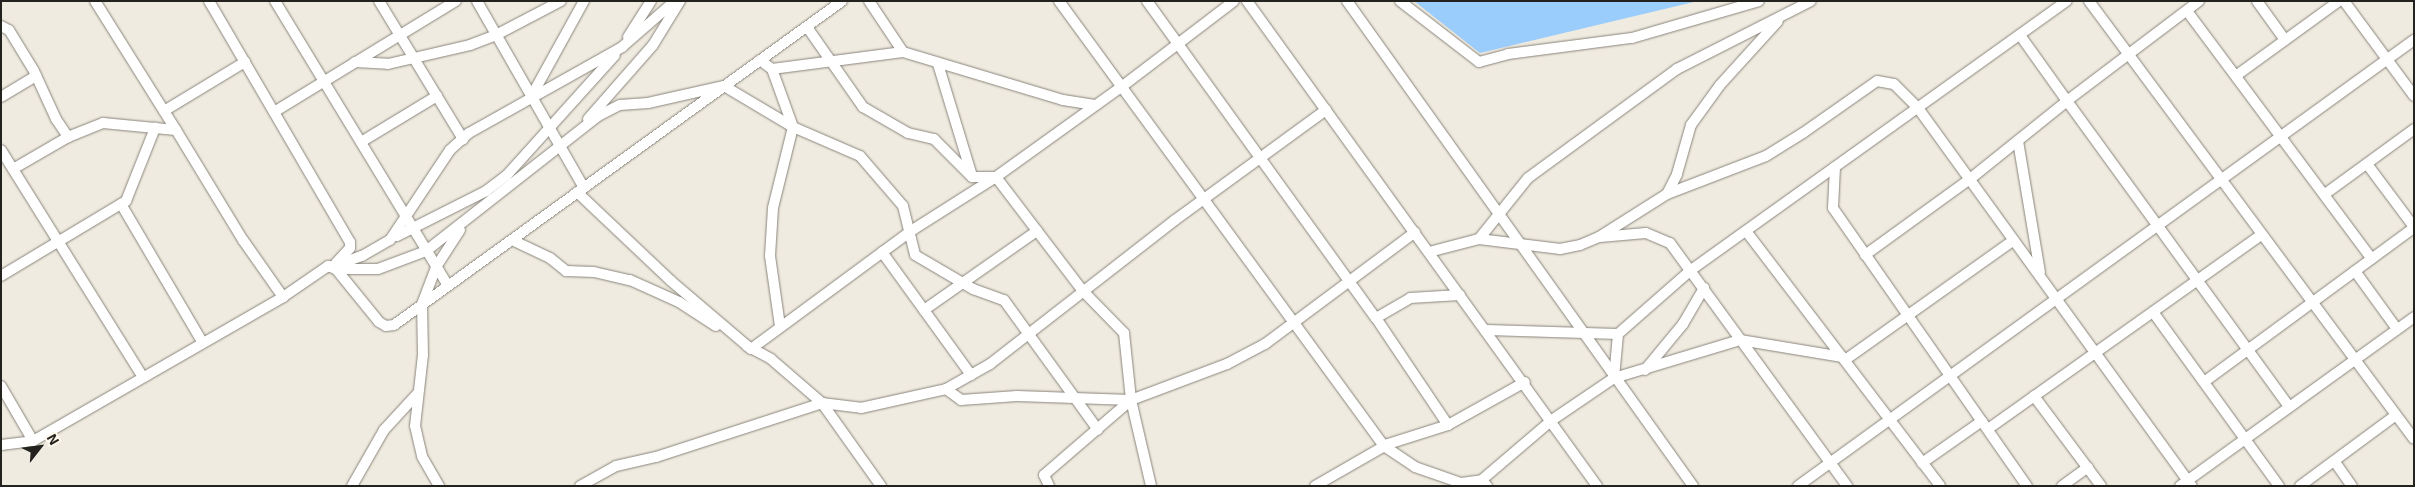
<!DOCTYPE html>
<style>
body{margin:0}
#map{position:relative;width:2415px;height:487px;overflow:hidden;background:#f0ebe0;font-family:"Exo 2",sans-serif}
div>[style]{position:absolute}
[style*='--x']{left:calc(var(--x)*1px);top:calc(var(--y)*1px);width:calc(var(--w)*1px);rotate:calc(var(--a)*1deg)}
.water>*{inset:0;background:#9accfc}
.roads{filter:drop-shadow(0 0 1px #89847b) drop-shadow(0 0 1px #89847b)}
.minor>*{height:10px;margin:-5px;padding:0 5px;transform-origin:5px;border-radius:5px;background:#fff}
span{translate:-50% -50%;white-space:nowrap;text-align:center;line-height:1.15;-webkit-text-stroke:4.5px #fef8ed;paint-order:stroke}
.frame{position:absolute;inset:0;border:2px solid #24221e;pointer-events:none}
.north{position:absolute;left:15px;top:422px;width:50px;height:50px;-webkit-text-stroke:4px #fef8ed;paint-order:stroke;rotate:60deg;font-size:14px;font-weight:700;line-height:20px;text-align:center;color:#24221e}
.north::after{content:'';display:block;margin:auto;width:18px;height:22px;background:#24221e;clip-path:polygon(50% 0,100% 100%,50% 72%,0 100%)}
</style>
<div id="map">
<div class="water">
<i style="clip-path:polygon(1414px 1px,1698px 1px,1480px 53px)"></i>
</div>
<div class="roads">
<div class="minor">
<i style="--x:95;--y:1;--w:152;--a:57.9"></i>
<i style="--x:209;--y:1;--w:279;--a:59.7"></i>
<i style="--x:350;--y:242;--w:6;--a:90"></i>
<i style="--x:350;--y:248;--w:21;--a:133"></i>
<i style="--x:275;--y:1;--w:333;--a:58.7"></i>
<i style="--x:379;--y:1;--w:162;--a:58.7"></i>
<i style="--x:477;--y:1;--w:215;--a:60.2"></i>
<i style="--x:869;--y:1;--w:61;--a:56.3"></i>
<i style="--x:903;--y:52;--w:167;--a:16.7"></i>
<i style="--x:1063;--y:100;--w:32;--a:9"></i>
<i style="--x:1059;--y:1;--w:551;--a:53.86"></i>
<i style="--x:1384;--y:446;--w:37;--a:34"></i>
<i style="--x:1415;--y:467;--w:49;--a:19.2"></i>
<i style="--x:1461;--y:483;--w:21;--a:-8"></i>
<i style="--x:1482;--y:480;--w:8;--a:50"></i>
<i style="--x:1147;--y:1;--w:391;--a:54.2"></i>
<i style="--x:1376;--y:318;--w:39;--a:-30"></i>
<i style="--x:1410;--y:298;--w:50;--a:-3.4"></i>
<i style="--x:1247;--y:1;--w:598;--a:54.18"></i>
<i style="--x:1347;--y:1;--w:596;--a:54.5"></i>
<i style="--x:1400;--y:1;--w:100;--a:37.7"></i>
<i style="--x:1479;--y:62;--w:30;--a:-15"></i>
<i style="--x:1508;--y:54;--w:125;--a:-7.4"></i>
<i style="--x:1632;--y:38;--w:132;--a:-16.2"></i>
<i style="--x:2089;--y:1;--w:545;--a:53.42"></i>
<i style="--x:2199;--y:1;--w:166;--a:142.9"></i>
<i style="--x:2067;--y:101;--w:378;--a:54"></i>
<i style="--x:2257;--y:1;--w:48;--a:54.3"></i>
<i style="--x:2344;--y:1;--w:118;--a:53.6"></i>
<i style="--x:2187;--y:11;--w:309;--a:53.3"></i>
<i style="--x:1;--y:26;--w:9;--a:27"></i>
<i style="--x:9;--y:30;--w:48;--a:58.6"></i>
<i style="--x:34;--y:71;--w:53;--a:65.4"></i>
<i style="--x:56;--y:119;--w:22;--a:56"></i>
<i style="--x:68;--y:137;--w:38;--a:-22"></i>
<i style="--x:103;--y:123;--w:73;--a:5.5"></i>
<i style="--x:176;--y:130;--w:129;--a:58.7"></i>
<i style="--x:243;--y:240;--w:70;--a:54.9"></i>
<i style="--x:807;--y:27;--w:98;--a:55"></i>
<i style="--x:863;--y:107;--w:52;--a:30"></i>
<i style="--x:908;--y:133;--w:27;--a:13"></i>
<i style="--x:934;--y:139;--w:54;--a:45"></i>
<i style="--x:972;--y:177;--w:24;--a:0"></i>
<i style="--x:996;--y:177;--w:143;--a:52.7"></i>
<i style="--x:1083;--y:291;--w:59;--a:45.7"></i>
<i style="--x:1124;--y:333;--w:67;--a:84"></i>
<i style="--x:1131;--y:400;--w:88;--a:76.9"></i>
<i style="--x:628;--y:37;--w:43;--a:-57.4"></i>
<i style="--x:760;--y:60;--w:15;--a:37"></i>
<i style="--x:772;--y:69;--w:62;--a:70.1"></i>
<i style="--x:793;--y:127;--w:83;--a:103.9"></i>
<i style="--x:773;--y:208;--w:48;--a:93.6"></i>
<i style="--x:770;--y:256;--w:71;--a:81.9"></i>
<i style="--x:355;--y:62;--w:33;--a:3"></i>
<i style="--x:388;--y:64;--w:84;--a:-13"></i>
<i style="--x:470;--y:45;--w:28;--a:-21"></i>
<i style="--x:496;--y:35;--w:73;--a:-27.6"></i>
<i style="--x:938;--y:64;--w:117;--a:73.1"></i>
<i style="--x:772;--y:69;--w:132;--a:-7.4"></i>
<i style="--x:2237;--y:75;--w:126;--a:-36"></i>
<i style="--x:1;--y:97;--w:41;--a:-31"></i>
<i style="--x:531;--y:97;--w:110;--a:-61.1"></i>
<i style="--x:164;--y:111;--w:95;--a:-31.2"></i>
<i style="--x:274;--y:112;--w:213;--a:-31.4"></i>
<i style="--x:588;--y:119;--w:98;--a:-48.7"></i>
<i style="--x:653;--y:45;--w:52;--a:-58.5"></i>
<i style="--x:2018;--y:141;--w:133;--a:80.5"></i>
<i style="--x:361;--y:142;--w:89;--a:-31.2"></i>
<i style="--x:1;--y:150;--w:268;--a:58"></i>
<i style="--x:2367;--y:164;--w:79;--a:53.3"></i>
<i style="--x:1835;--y:167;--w:41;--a:92.8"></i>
<i style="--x:1833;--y:208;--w:339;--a:55.1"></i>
<i style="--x:13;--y:169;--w:64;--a:-30.2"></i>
<i style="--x:577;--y:192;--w:129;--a:43.4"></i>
<i style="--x:671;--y:281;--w:105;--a:40.4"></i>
<i style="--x:751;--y:349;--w:202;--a:-36.4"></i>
<i style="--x:914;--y:229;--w:97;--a:-32.4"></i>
<i style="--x:996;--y:177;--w:153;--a:-35.7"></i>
<i style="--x:1120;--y:88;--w:143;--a:-37.3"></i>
<i style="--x:1667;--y:194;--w:22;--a:-63"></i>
<i style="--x:1677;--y:174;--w:51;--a:-74.1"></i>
<i style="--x:1691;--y:125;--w:49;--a:-54.1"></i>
<i style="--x:1720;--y:85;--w:86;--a:-47.8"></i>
<i style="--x:2325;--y:194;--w:110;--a:-36.1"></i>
<i style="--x:121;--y:204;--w:161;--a:59.5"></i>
<i style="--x:1746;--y:231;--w:320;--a:52.7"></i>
<i style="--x:397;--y:236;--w:100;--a:-26.8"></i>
<i style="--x:486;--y:191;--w:26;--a:-37"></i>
<i style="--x:507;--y:175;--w:161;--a:-48"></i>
<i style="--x:1600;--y:237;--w:46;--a:-5"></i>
<i style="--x:1646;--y:233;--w:26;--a:23"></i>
<i style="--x:1670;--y:243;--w:301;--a:53.9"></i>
<i style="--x:1479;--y:239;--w:82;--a:7"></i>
<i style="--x:1560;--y:249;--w:20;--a:-11"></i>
<i style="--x:1580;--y:245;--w:21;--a:-23"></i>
<i style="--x:1599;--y:237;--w:80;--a:-32.3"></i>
<i style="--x:1667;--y:194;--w:106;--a:-21"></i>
<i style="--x:1766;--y:156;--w:44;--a:-31.9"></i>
<i style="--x:1803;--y:133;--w:90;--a:-35.1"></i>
<i style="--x:1877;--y:81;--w:17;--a:10"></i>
<i style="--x:1894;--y:84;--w:34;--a:45"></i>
<i style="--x:1918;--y:108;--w:467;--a:54.1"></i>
<i style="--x:512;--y:240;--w:42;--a:25.3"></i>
<i style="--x:550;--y:258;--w:21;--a:39"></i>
<i style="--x:566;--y:271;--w:28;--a:2"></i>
<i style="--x:594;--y:272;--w:37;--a:13"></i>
<i style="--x:630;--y:280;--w:54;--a:24.2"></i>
<i style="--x:679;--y:302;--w:44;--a:33"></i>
<i style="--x:882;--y:252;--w:152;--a:54.1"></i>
<i style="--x:1429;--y:252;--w:52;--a:-14.6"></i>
<i style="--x:1479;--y:239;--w:78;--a:-51.2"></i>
<i style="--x:1528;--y:178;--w:185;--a:-36.2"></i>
<i style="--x:1677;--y:69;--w:150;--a:-26.9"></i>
<i style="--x:1865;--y:255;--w:130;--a:-35.9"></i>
<i style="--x:1970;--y:179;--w:124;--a:-38.8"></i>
<i style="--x:2067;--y:101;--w:81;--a:-125.5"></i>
<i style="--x:334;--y:266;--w:30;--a:-20"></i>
<i style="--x:362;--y:256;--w:32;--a:-30"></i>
<i style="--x:390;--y:240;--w:108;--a:-56.3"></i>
<i style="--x:450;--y:150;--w:25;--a:-42"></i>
<i style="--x:469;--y:133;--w:176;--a:-29.3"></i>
<i style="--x:622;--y:47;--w:70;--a:-41"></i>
<i style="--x:336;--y:269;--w:42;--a:0"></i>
<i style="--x:378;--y:269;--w:51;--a:-20.6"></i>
<i style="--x:426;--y:251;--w:219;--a:-38.1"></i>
<i style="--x:598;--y:116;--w:25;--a:-27"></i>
<i style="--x:620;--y:105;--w:28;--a:-4"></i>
<i style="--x:648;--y:103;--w:78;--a:-12.6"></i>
<i style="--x:724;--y:86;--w:80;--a:30.7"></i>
<i style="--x:793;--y:127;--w:73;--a:23.4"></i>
<i style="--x:860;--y:156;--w:66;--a:49.3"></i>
<i style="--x:903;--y:206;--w:50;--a:76.2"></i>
<i style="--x:915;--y:255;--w:67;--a:30.4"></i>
<i style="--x:973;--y:289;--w:33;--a:20"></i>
<i style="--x:1004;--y:300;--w:160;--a:54.1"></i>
<i style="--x:2355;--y:271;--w:72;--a:54.1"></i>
<i style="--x:1;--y:276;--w:146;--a:-31"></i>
<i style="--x:126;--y:201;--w:79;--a:-68.3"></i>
<i style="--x:924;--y:310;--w:138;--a:-35"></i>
<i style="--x:2153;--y:312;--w:215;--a:54.1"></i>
<i style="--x:1376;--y:318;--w:129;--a:56.1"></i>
<i style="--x:1487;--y:330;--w:131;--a:1.7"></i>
<i style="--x:747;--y:346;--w:27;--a:28"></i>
<i style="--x:771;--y:359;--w:67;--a:40.8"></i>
<i style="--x:822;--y:403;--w:102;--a:54.6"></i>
<i style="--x:1845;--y:360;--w:207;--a:-35.4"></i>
<i style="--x:1645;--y:370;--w:60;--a:-50.4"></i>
<i style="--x:1683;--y:324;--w:42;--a:-59.7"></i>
<i style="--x:1614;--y:378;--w:44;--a:-84.8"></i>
<i style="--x:1618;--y:334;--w:97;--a:-41.2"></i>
<i style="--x:1691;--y:270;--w:462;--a:-35.6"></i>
<i style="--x:2204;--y:382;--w:260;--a:-36.3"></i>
<i style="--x:1;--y:386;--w:64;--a:59.8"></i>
<i style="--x:33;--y:441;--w:289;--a:-29.9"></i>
<i style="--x:283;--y:297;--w:55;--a:-34.6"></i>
<i style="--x:328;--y:266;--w:9;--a:21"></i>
<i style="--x:336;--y:269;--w:68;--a:50.9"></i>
<i style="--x:379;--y:322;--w:8;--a:30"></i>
<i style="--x:386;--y:326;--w:8;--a:-7"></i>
<i style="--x:394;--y:325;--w:553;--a:-35.87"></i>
<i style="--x:946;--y:389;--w:19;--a:36"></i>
<i style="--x:961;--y:400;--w:56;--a:-4.1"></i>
<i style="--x:1017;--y:396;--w:114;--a:2"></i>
<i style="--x:2034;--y:396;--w:112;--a:53.3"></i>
<i style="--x:1988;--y:429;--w:336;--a:-35.4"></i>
<i style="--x:1;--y:445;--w:32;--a:-7"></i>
<i style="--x:2335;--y:462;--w:29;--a:55"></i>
<i style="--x:1922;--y:463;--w:73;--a:-35"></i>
<i style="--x:1477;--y:484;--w:99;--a:-40.5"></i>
<i style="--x:1552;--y:420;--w:75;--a:-34.1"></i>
<i style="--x:1614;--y:378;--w:132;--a:-16.8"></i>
<i style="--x:1740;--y:340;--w:104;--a:9.4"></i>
<i style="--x:352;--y:486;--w:64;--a:-60.3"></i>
<i style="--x:384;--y:430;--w:50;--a:-47.4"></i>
<i style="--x:439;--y:486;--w:34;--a:-120"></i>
<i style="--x:422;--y:456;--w:31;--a:-103"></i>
<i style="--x:415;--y:426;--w:71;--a:-83.6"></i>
<i style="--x:423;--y:355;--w:51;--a:-91.1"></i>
<i style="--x:422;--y:304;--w:40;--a:-69"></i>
<i style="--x:436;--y:267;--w:44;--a:-57"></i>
<i style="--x:580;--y:486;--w:41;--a:-29.1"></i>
<i style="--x:616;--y:466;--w:41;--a:-12.7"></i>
<i style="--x:656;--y:457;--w:175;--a:-18"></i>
<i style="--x:822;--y:403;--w:39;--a:7"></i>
<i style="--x:861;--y:408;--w:87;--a:-12.6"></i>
<i style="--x:946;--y:389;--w:51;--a:-29.6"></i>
<i style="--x:990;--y:364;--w:234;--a:-37.9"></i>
<i style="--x:1175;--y:220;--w:187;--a:-36.1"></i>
<i style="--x:1049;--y:486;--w:12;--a:-114"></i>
<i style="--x:1044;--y:475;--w:115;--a:-40.8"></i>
<i style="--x:1131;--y:400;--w:103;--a:-20.6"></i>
<i style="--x:1227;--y:364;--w:43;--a:-27.8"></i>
<i style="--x:1265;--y:344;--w:187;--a:-36.7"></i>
<i style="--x:1315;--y:486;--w:84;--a:-29.9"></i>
<i style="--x:1388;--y:444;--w:63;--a:-17.6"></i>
<i style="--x:1448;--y:425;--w:88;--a:-29.2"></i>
<i style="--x:1798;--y:486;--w:761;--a:-35.91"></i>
<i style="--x:2062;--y:486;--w:32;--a:-36"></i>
<i style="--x:2180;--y:486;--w:289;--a:-35.8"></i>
<i style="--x:2300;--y:486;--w:119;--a:-36.5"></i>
</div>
</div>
<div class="frame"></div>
<div class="north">N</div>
</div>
